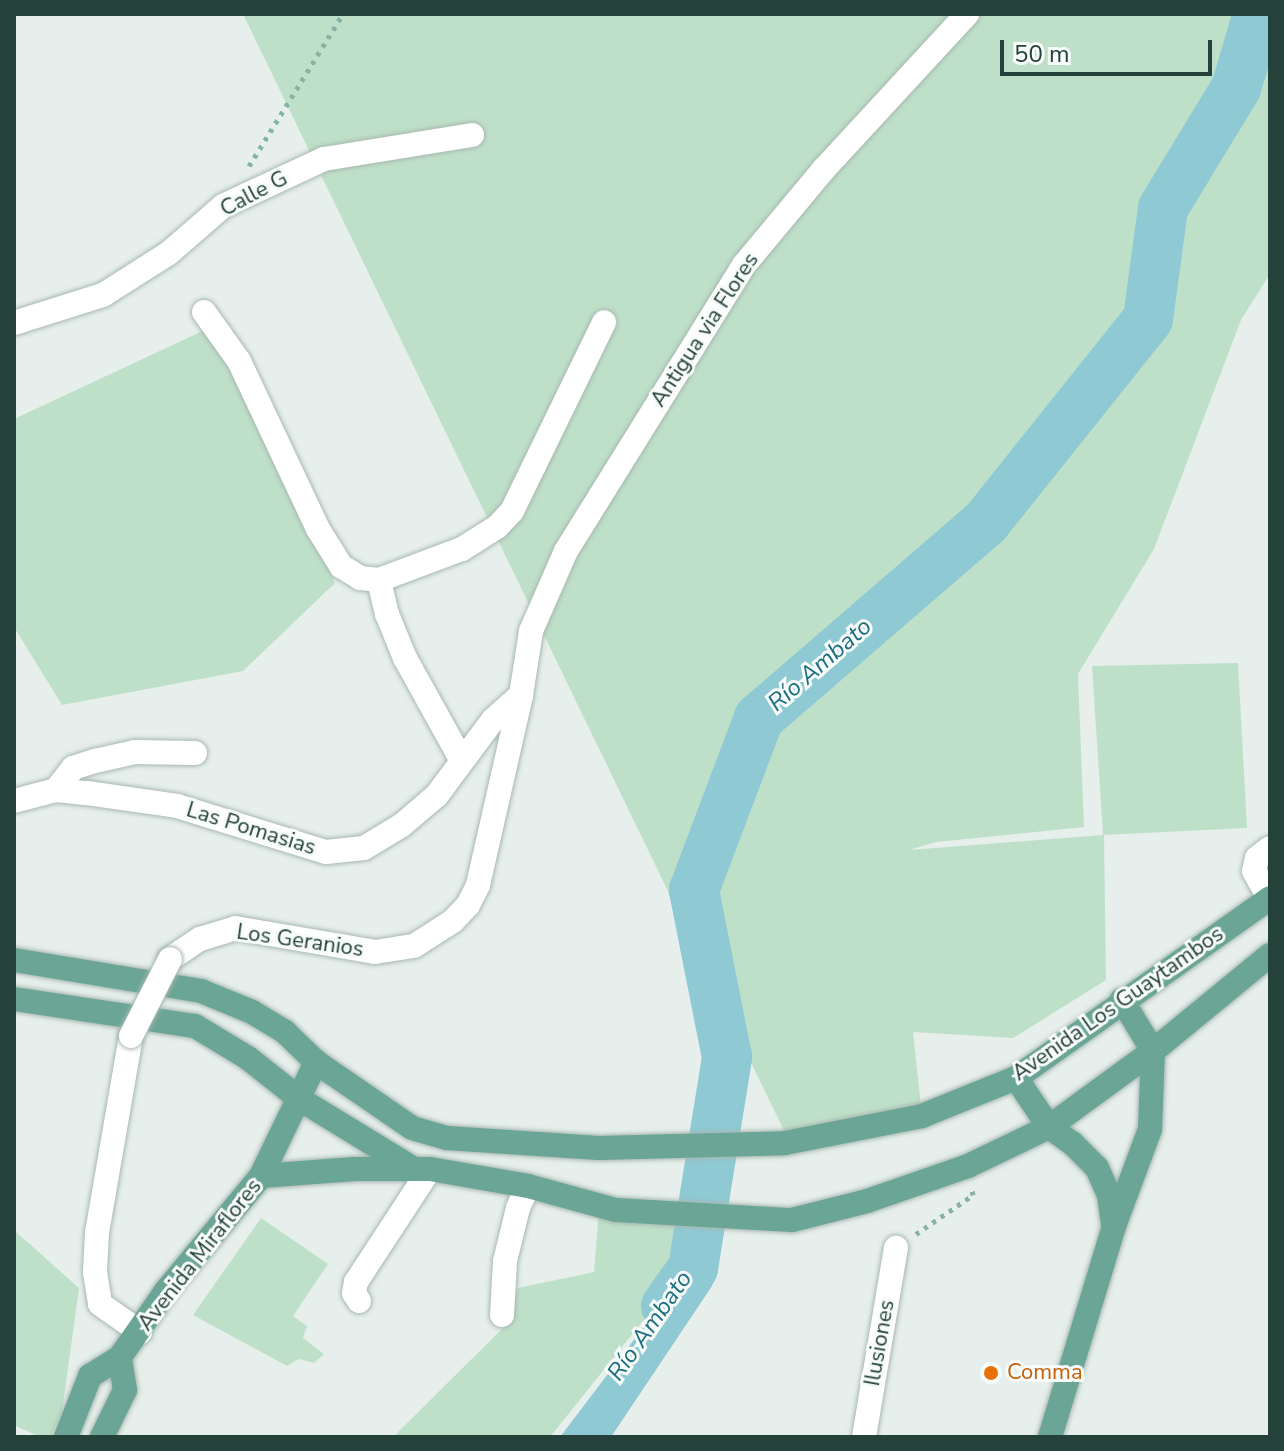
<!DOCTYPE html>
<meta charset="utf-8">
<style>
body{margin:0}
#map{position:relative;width:1284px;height:1451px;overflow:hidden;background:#e6efeb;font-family:"Nunito Sans",sans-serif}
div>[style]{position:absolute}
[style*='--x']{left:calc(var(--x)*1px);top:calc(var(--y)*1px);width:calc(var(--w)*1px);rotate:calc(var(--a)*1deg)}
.green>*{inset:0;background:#bfe0c8}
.water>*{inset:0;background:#8ec9d4}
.river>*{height:50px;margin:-25px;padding:0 25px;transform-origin:25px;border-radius:25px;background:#8ec9d4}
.path>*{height:5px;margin-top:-2.5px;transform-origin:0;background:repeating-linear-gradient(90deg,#86b3a5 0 4px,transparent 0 10px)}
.roads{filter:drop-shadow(0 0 2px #a8b8b2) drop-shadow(0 0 2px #a8b8b2)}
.minor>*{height:24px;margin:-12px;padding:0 12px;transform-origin:12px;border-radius:12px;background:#fff}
.major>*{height:24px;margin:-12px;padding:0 12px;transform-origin:12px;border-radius:12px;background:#6aa596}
.bridges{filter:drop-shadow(0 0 2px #a8b8b2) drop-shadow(0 0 2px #a8b8b2)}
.minor-bridge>*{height:24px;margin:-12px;padding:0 12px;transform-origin:12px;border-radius:12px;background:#fff}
.dots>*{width:22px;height:22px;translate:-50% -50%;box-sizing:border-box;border:4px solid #f7fbf9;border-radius:50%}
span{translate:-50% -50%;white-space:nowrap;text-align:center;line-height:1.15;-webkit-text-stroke:6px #f7fbf9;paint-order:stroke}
.street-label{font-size:22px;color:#24423a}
.food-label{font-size:22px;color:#c56008}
.left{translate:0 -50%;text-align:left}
.water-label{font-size:24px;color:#1c6f80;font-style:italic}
.frame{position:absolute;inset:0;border:16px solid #24423a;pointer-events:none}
.scale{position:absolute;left:1000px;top:40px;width:212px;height:36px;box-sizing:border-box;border:4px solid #24423a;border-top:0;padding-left:10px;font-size:24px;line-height:28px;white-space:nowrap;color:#24423a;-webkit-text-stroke:6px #f7fbf9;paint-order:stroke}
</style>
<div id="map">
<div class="green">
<i style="clip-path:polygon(243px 14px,1270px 14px,1270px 274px,1241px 320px,1154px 549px,1078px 674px,1084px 827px,936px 842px,909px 850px,1103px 835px,1092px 666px,1238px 663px,1247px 828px,1104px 835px,1106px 980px,1013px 1038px,913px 1032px,922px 1116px,791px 1145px)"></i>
<i style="clip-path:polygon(211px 327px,282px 444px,335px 583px,243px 671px,62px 705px,14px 627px,14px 419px)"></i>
<i style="clip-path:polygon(599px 1210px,680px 1226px,650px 1312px,550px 1437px,393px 1437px,503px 1328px,518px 1288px,594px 1272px)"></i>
<i style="clip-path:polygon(261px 1218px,328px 1264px,293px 1316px,307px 1326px,303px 1338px,324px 1354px,314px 1363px,299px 1359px,287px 1366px,193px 1315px)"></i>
<i style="clip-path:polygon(14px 1230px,79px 1288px,62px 1412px,51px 1437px,40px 1437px,14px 1425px)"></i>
</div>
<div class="water">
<i style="clip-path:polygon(684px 1241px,719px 1258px,712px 1286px,611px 1437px,560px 1437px,655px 1312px)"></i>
</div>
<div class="river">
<i style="--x:666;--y:1306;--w:47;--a:-54.6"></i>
<i style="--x:693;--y:1268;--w:214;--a:-80.8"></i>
<i style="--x:727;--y:1057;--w:170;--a:-101.2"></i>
<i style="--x:694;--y:890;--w:184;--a:-69.3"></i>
<i style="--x:759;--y:718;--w:300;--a:-40.8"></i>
<i style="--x:986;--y:522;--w:260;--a:-51.4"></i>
<i style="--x:1148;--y:319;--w:112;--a:-82.3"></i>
<i style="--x:1163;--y:208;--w:140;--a:-58.7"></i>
<i style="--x:1236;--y:88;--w:77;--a:-73.4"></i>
</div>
<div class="path">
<i style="--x:249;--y:166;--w:179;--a:-58.3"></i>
<i style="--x:916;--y:1234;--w:69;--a:-34.4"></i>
<i style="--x:973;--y:1195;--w:5;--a:-101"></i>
</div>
<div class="roads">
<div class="minor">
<i style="--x:204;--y:312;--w:60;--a:54.5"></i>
<i style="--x:239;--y:361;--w:186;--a:64.8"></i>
<i style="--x:318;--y:529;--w:44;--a:58.1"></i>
<i style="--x:341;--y:566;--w:22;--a:32"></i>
<i style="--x:360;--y:578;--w:19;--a:6"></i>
<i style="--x:379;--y:580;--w:89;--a:-20.5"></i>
<i style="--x:462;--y:549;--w:41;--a:-32.2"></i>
<i style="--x:497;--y:527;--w:22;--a:-47"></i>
<i style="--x:512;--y:511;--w:210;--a:-64"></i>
<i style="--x:14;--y:323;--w:93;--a:-17.5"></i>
<i style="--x:103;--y:295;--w:78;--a:-32.5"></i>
<i style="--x:169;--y:253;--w:72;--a:-41"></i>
<i style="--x:223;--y:206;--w:111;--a:-25"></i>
<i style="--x:324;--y:159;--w:150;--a:-9.2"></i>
<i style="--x:379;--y:580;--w:35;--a:77"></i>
<i style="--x:387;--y:614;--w:48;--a:67.8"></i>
<i style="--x:405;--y:658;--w:115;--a:61"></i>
<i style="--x:56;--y:790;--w:28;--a:-52"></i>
<i style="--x:73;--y:768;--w:23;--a:-18"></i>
<i style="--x:95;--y:761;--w:41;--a:-12.7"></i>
<i style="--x:135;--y:752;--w:60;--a:1"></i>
<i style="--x:14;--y:801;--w:43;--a:-14.7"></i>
<i style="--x:56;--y:790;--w:31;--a:6"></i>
<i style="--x:87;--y:793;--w:91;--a:8.2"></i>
<i style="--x:177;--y:806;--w:156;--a:17.2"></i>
<i style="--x:326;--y:852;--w:38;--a:-6"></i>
<i style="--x:364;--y:848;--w:44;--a:-31.2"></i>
<i style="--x:402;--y:825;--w:46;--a:-40.6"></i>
<i style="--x:437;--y:795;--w:94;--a:-53.3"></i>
<i style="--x:493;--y:720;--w:38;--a:-42"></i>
<i style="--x:1269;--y:898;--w:31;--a:-119"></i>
<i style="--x:1254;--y:871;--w:13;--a:-77"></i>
<i style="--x:1257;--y:858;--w:16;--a:-38"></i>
<i style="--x:170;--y:959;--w:36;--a:-34"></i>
<i style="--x:200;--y:939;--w:37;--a:-17"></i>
<i style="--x:235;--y:928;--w:142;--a:9.7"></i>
<i style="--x:375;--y:952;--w:39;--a:-9"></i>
<i style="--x:414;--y:946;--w:46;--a:-32.7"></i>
<i style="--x:453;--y:921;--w:22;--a:-47"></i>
<i style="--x:468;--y:905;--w:22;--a:-63"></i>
<i style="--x:478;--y:885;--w:195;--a:-77.2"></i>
<i style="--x:521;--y:695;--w:65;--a:-81.1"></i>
<i style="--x:531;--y:631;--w:87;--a:-66.4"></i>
<i style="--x:566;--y:551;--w:337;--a:-58.1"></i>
<i style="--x:744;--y:265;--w:125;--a:-50.2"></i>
<i style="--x:824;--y:169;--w:211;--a:-47.3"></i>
<i style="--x:131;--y:1036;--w:200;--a:99.8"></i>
<i style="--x:97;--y:1233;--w:39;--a:93"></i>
<i style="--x:95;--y:1272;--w:32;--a:81"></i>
<i style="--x:100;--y:1304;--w:49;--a:35"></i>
<i style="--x:359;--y:1301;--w:9;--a:-122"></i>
<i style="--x:354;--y:1293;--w:11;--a:-80"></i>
<i style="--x:356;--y:1282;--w:135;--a:-56.8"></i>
<i style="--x:502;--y:1315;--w:54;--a:-86.8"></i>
<i style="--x:505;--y:1261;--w:55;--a:-76.2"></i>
<i style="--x:518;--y:1208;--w:24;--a:-66"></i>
<i style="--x:864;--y:1437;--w:192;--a:-80.4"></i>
</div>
<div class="major">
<i style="--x:14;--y:960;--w:190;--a:9.4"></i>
<i style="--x:201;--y:991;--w:55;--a:22.4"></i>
<i style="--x:252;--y:1012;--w:39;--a:31"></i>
<i style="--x:285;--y:1032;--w:43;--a:44.1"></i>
<i style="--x:316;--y:1062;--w:116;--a:34.5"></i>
<i style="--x:412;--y:1128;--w:36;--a:16"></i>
<i style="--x:447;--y:1138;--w:152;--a:3.8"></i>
<i style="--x:599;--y:1148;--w:186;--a:-1.5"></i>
<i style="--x:785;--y:1143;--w:140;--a:-11.1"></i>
<i style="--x:922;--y:1116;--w:101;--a:-22"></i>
<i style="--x:1016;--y:1078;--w:311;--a:-35.3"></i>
<i style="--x:14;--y:999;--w:183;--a:8.5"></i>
<i style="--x:195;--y:1026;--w:62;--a:31.1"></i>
<i style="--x:248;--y:1058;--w:68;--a:38.4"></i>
<i style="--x:301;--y:1100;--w:132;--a:31.4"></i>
<i style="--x:1016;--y:1078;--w:59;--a:56"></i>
<i style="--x:1049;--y:1127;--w:28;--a:35"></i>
<i style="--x:1072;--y:1143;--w:35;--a:45"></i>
<i style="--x:1097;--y:1168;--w:30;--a:66"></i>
<i style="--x:1109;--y:1195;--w:30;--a:82"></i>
<i style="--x:261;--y:1176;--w:94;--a:-4.3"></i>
<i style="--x:355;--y:1169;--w:75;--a:0"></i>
<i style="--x:430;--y:1169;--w:99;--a:9.8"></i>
<i style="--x:528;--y:1186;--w:91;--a:15.3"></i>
<i style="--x:616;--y:1210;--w:176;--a:3.3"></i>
<i style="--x:792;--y:1220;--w:77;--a:-14.2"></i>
<i style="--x:867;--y:1201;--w:107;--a:-19.1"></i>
<i style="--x:968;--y:1166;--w:90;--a:-25.7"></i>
<i style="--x:1049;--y:1127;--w:129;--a:-36.2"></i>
<i style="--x:1153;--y:1051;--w:151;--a:-39.4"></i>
<i style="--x:66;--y:1437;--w:66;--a:-68.5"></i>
<i style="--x:90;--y:1376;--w:36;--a:-32"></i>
<i style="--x:120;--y:1357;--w:80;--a:-55.1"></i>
<i style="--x:166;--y:1291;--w:149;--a:-50.4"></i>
<i style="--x:261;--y:1176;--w:127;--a:-64.2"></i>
<i style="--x:102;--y:1437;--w:52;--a:-63.9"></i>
<i style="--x:125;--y:1390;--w:33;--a:-99"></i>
<i style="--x:1050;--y:1437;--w:220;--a:-73.1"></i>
<i style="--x:1114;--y:1226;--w:103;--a:-69.6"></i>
<i style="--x:1150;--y:1129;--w:78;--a:-87.8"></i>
<i style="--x:1153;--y:1051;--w:60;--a:-121.3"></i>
</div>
</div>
<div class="bridges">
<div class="minor-bridge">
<i style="--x:131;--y:1036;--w:86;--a:-63.1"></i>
</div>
</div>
<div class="dots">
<i style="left:991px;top:1373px;background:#e8710a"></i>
</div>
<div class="street-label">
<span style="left:254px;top:194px;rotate:-28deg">Calle G</span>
<span style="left:705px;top:330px;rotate:-57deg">Antigua via Flores</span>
<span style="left:251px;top:829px;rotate:17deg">Las Pomasias</span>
<span style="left:300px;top:941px;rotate:8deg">Los Geranios</span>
<span style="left:1118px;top:1004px;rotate:-35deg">Avenida Los Guaytambos</span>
<span style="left:200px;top:1255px;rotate:-52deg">Avenida Miraflores</span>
<span style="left:880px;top:1343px;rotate:-80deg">Ilusiones</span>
</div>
<div class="food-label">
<span class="left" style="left:1007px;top:1373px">Comma</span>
</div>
<div class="water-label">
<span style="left:820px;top:665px;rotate:-41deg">Río Ambato</span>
<span style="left:650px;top:1326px;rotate:-55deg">Río Ambato</span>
</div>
<div class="frame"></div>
<div class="scale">50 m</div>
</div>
